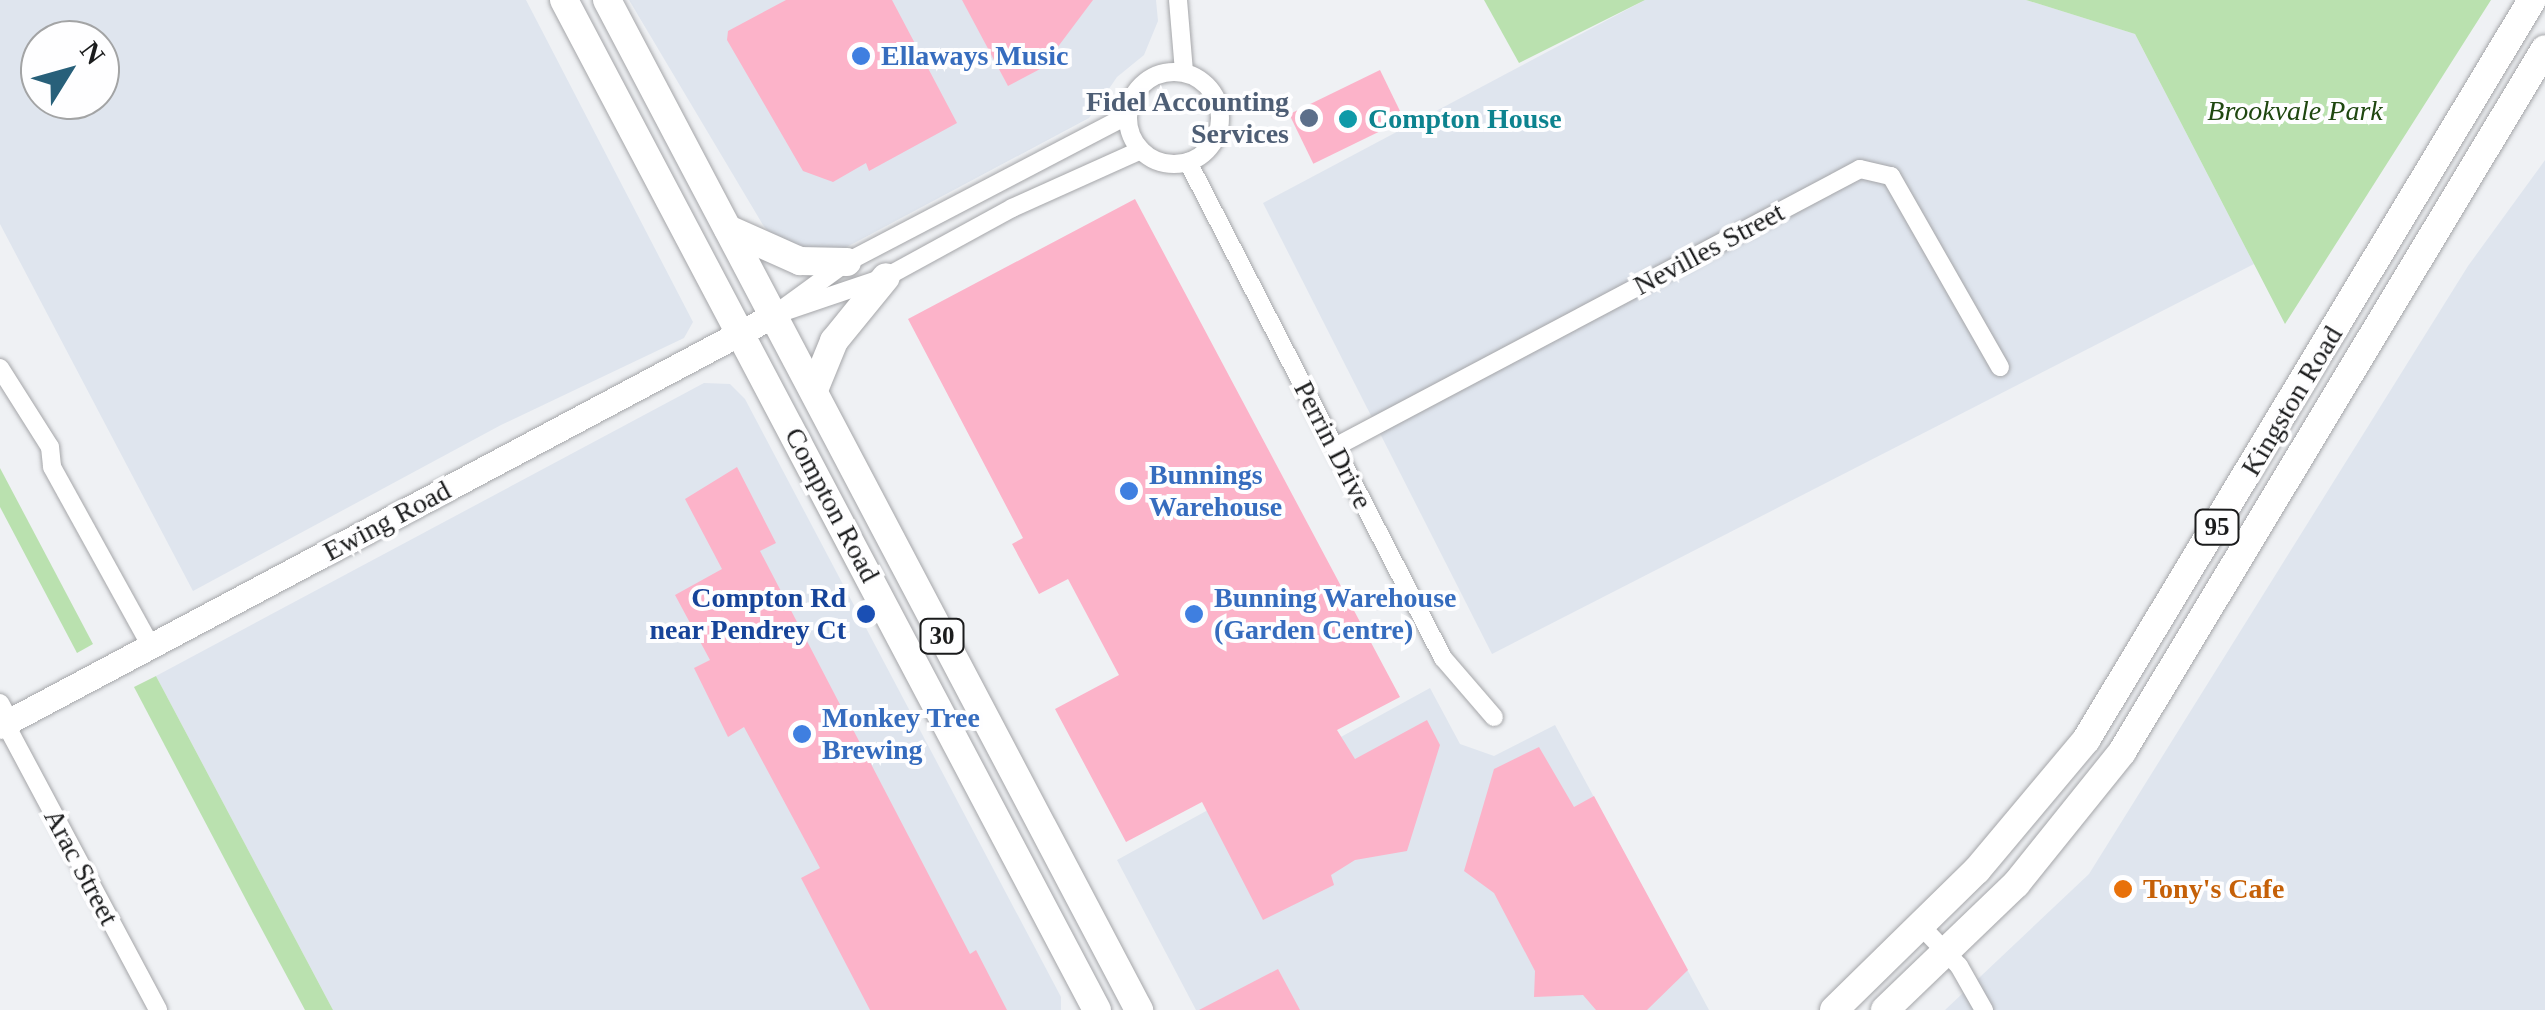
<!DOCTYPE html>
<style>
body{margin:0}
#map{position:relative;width:2545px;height:1010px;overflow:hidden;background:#eff1f4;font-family:Georgia,serif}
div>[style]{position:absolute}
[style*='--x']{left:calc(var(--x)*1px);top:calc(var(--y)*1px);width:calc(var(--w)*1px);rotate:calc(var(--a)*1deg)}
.built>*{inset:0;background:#dfe5ee}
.green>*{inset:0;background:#bae1af}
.building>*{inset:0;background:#fcb3c9;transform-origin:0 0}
.roads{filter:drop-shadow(0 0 2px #a5a6a9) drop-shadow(0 0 2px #a5a6a9)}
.minor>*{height:18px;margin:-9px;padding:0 9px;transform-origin:9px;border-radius:9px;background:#fff}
.minor>.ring{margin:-9px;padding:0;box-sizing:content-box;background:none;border:18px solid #fff;border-radius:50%}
.secondary>*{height:25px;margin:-12.5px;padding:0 12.5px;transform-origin:12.5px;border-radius:12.5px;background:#fff}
.primary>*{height:28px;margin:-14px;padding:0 14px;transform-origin:14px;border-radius:14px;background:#fff}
.dots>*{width:28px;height:28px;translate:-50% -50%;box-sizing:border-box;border:5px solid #fefeff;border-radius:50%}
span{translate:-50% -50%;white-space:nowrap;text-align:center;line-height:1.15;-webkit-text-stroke:8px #fefeff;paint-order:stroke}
.shield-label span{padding:2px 8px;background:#fefeff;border:2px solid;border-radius:8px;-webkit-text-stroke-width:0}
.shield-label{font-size:25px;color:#1b1c1d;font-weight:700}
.shop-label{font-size:28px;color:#366cbe;font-weight:700}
.left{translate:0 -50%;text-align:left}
.service-label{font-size:28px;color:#4e5e75;font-weight:700}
.right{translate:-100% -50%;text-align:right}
.park-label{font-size:28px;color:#1f4710;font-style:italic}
.culture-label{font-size:28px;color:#0d838f;font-weight:700}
.street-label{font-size:28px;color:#1b1c1d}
.transit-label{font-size:28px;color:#164399;font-weight:700}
.food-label{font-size:28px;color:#c56008;font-weight:700}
.north{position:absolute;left:20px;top:20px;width:100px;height:100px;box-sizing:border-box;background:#fefeff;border:2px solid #a3a4a5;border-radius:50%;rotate:53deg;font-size:28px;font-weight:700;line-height:40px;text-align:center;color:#1b1c1d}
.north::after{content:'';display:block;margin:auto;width:35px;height:45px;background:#28607a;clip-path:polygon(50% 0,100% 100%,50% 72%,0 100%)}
</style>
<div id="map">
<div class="built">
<i style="clip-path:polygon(evenodd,0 0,526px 0,693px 322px,684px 338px,501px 425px,193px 591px,0 224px,0 0,40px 40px,100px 40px,100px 100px,40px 100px,40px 40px)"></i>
<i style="clip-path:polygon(629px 0,1156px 0,1158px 21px,1144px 55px,1117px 77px,1089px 118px,828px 257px,773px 237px,763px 225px)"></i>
<i style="clip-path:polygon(1645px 0,2026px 0,2135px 34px,2254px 264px,1492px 654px,1263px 203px)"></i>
<i style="clip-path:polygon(2545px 160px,2545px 1010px,1945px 1010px,2089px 874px,2468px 266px)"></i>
<i style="clip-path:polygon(704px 383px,730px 384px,745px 399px,1061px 997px,1061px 1010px,333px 1010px,156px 676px)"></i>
<i style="clip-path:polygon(1430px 688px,1460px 744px,1494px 756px,1555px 725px,1709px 1010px,1196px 1010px,1117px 860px)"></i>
</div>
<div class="green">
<i style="clip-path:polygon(1484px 0,1645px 0,1519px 63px)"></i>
<i style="clip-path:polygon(2026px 0,2491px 0,2285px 324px,2135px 34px)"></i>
<i style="clip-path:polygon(0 468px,93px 644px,77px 653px,0 507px)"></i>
<i style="clip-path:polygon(156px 676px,333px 1010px,305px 1010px,253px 913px,134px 687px)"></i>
</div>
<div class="building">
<i style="clip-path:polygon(786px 0,892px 0,957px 123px,869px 171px,866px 163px,833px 182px,803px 171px,727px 40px,728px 31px)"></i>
<i style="clip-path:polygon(962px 0,1093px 0,1042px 68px,1008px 86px)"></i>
<i style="left:1380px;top:70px;width:55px;height:101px;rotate:64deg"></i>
<i style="clip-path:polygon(1135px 199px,1400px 697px,1337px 730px,1355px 759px,1427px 720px,1440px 745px,1407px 851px,1355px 860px,1331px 875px,1334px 885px,1263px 920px,1202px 802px,1126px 842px,1055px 709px,1119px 675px,1068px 579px,1039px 594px,1012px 544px,1023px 538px,908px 319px)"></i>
<i style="clip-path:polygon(737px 467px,776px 543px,760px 551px,970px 954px,976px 950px,1007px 1010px,870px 1010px,801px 878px,820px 868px,744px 727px,728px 737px,694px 668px,710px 660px,675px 595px,722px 569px,685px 499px)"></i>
<i style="clip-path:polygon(1539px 747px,1574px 807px,1594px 796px,1688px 970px,1647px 1010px,1596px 1010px,1583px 995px,1534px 997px,1535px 971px,1494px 893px,1464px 871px,1494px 769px)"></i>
<i style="clip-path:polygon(1278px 969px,1300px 1010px,1199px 1010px)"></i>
</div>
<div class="roads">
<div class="minor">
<i style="--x:1178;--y:0;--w:72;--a:85.2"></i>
<i class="ring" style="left:1128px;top:72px;width:74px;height:74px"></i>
<i style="--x:1188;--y:162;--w:558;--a:62.79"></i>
<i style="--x:1443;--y:658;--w:78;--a:49.2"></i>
<i style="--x:774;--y:315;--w:90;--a:-36"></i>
<i style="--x:847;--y:262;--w:317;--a:-27.6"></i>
<i style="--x:774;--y:315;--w:118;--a:-18.7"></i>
<i style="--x:886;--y:277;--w:144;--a:-28.7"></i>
<i style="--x:1012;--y:208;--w:141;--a:-24.2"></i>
<i style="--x:0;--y:368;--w:93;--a:57.7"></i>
<i style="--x:50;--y:447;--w:20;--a:84"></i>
<i style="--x:52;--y:467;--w:205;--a:61.1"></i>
<i style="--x:1335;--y:447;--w:594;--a:-27.9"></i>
<i style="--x:1860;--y:169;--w:32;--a:13"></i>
<i style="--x:1891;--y:176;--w:220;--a:60.3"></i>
<i style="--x:0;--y:703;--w:21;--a:62"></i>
<i style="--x:5;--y:723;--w:325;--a:61.9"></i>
<i style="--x:1921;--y:926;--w:55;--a:46.5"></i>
<i style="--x:1959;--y:966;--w:51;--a:60.4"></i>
</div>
<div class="secondary">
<i style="--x:0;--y:726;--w:876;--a:-27.97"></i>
</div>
<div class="primary">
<i style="--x:564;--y:0;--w:1142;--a:62.18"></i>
<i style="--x:607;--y:0;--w:1142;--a:62.22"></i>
<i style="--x:728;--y:229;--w:79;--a:24"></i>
<i style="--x:800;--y:261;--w:47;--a:1.2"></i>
<i style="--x:814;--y:390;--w:53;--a:-67.8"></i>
<i style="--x:834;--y:341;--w:82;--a:-50.9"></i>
<i style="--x:1834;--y:1010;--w:200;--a:-44.4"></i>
<i style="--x:1977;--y:870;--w:170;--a:-50"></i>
<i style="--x:2086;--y:740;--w:864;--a:-58.92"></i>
<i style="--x:1885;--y:1010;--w:182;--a:-43.9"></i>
<i style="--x:2016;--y:884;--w:169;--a:-51.2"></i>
<i style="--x:2122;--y:752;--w:820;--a:-58.96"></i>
</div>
</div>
<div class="dots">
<i style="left:861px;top:56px;background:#3f7fe0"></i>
<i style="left:1309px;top:118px;background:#5c6f8a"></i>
<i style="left:1348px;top:119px;background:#0f9aa8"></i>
<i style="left:1129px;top:491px;background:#3f7fe0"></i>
<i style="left:866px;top:614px;background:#1a4fb4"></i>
<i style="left:1194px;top:614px;background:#3f7fe0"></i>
<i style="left:802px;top:734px;background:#3f7fe0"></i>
<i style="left:2123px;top:889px;background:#e8710a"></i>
</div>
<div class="shield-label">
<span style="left:2217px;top:527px">95</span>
<span style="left:942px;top:636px">30</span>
</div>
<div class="shop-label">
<span class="left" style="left:881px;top:56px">Ellaways Music</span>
<span class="left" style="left:1149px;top:491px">Bunnings<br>Warehouse</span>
<span class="left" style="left:1214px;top:614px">Bunning Warehouse<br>(Garden Centre)</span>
<span class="left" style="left:822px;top:734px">Monkey Tree<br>Brewing</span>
</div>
<div class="service-label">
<span class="right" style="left:1289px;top:118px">Fidel Accounting<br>Services</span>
</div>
<div class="park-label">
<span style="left:2295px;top:111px">Brookvale Park</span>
</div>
<div class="culture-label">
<span class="left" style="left:1368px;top:119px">Compton House</span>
</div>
<div class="street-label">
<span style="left:1709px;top:249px;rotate:-28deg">Nevilles Street</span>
<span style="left:2292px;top:401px;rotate:-59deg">Kingston Road</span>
<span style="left:1333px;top:445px;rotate:63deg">Perrin Drive</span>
<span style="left:832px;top:505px;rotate:62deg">Compton Road</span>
<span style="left:387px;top:521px;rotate:-28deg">Ewing Road</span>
<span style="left:81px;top:867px;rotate:62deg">Arac Street</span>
</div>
<div class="transit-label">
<span class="right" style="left:846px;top:614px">Compton Rd<br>near Pendrey Ct</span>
</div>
<div class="food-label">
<span class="left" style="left:2143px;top:889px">Tony's Cafe</span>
</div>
<div class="north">N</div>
</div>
